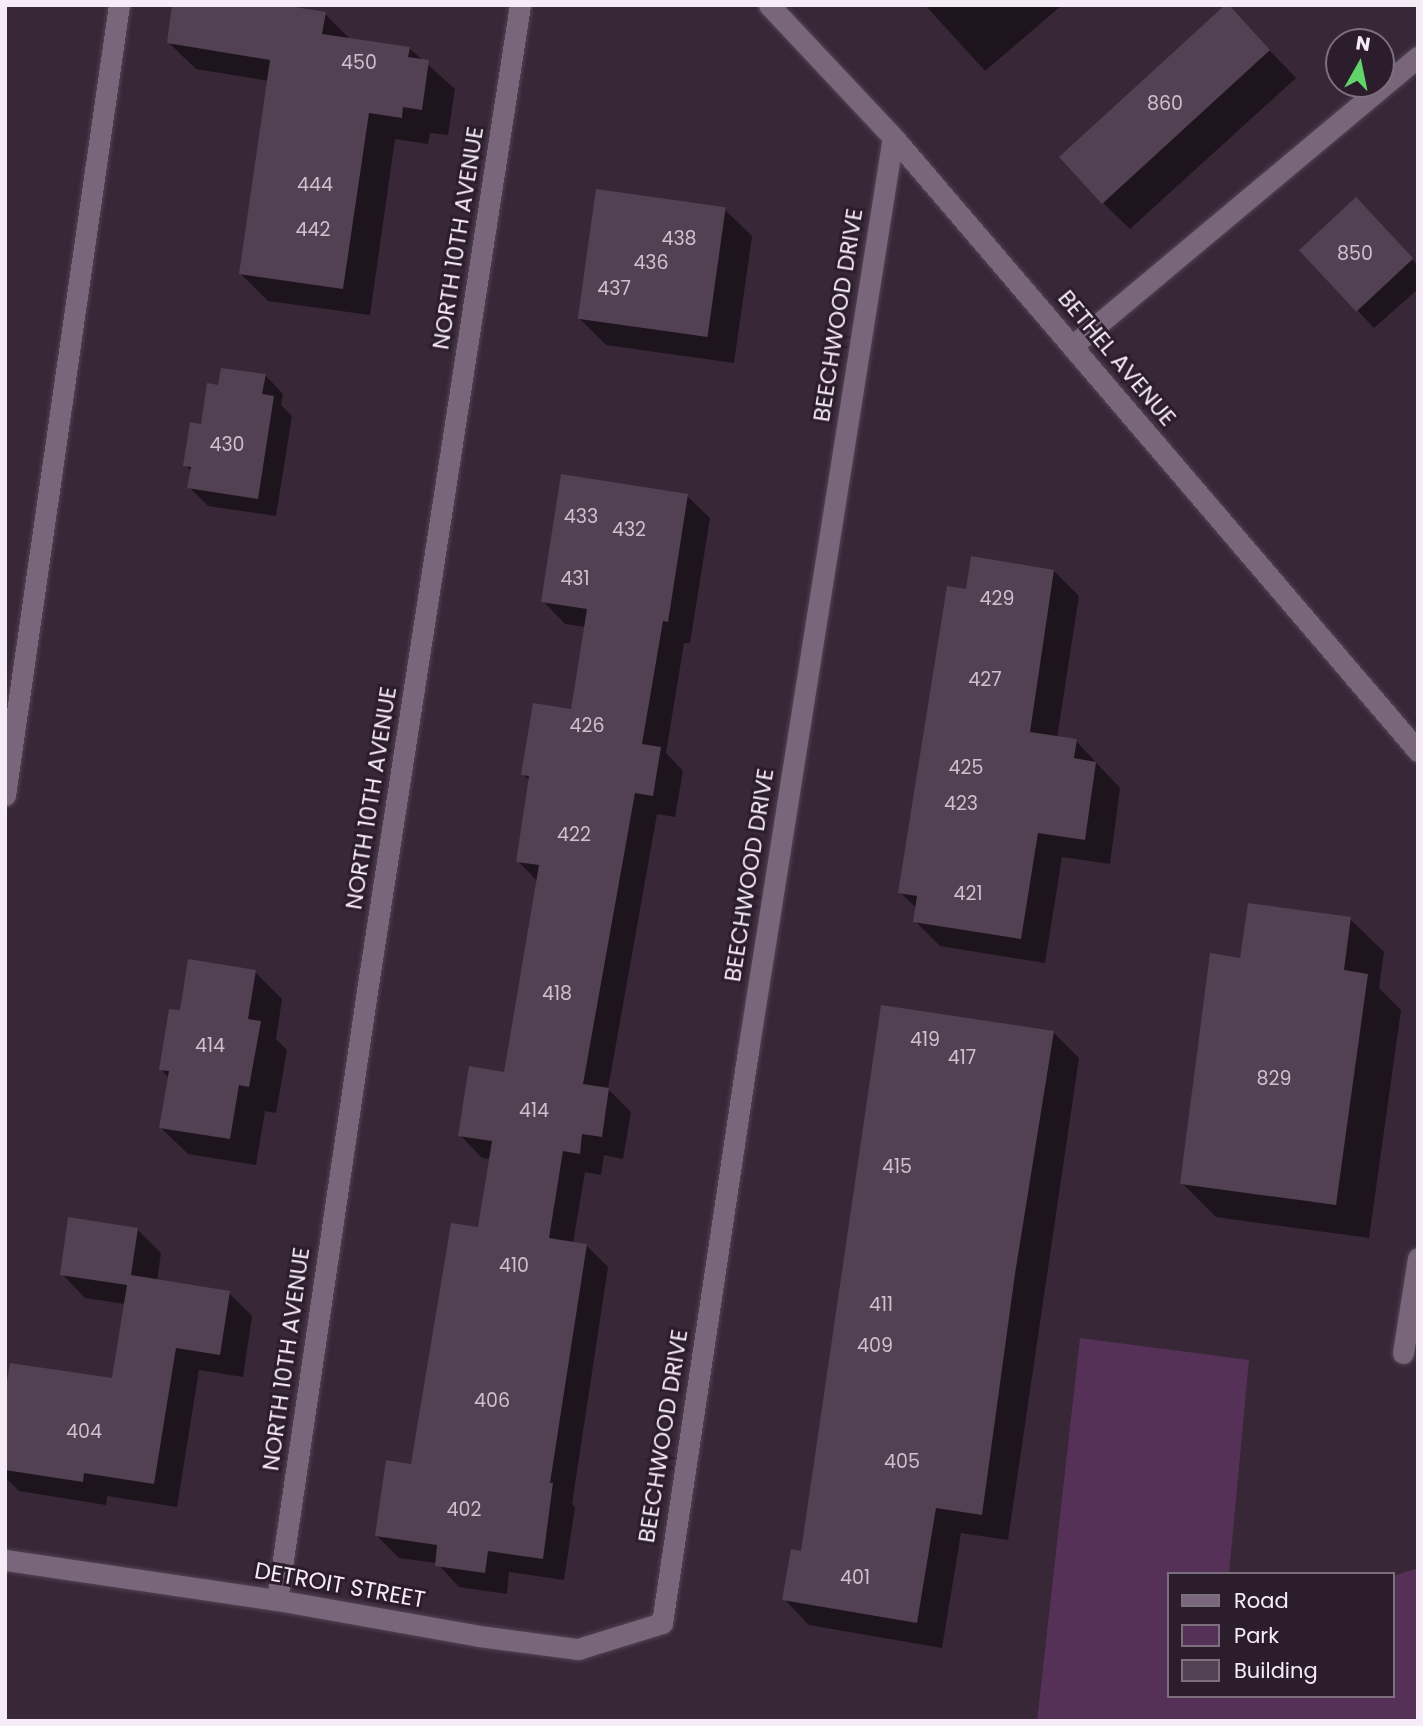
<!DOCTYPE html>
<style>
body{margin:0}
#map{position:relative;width:1423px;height:1726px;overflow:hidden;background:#372737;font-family:Poppins,sans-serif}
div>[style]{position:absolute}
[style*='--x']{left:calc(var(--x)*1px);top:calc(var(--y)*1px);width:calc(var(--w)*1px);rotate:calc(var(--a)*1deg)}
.green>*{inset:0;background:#553158}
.shadow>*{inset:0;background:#0007}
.building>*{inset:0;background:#524153;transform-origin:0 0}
.roads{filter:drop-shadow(0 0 2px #524453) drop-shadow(0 0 2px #524453)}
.service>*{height:21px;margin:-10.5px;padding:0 10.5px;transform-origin:10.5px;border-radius:10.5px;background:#79667a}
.minor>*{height:21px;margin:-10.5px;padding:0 10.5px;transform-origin:10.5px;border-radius:10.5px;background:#79667a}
.tertiary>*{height:21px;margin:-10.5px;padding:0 10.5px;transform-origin:10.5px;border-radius:10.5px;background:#79667a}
span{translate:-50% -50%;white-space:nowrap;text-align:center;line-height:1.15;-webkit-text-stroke:6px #2c1d2d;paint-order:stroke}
.number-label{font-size:19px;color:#cdc1ce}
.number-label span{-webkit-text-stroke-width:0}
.street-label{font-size:23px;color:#f6ecf7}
.frame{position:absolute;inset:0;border:7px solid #f6ecf7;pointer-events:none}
.legend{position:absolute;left:1167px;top:1572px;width:228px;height:126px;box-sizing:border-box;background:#2c1d2d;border:2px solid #7d707e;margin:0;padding:9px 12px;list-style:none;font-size:21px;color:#f6ecf7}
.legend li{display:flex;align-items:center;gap:14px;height:35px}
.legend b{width:35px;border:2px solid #7d707e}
.north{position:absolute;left:1325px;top:28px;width:70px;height:70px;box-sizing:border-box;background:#2c1d2d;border:2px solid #7d707e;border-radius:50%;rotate:9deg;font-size:19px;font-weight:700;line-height:28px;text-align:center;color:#f6ecf7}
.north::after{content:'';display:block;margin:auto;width:24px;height:32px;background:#61d46a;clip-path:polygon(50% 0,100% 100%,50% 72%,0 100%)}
</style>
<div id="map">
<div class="green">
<i style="clip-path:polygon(1080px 1338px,1249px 1360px,1229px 1574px,1169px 1574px,1169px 1696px,1393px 1696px,1393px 1576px,1418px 1568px,1418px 1721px,1037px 1721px)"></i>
</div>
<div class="shadow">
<i style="clip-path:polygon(925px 5px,1062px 5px,985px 71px)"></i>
<i style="clip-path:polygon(1227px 6px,1296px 78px,1130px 229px,1103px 203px)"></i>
<i style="clip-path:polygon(325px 14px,351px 40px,409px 48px,455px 89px,448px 135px,430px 133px,428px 144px,395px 139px,370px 315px,268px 301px,241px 274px,269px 81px,196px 69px,169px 43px)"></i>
<i style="clip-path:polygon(725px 210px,752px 236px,734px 363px,606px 345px,579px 318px)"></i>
<i style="clip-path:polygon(1374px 217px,1418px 266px,1418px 289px,1374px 328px,1300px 249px)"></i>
<i style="clip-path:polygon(265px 375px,283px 394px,281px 405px,292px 416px,276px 516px,208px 506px,189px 487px,192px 472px,185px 465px,219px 387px)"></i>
<i style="clip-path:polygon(687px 496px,710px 518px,690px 643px,684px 643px,666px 753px,683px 771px,675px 817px,657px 814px,608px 1089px,631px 1112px,623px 1159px,604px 1155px,601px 1175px,585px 1172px,573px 1243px,586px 1245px,608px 1267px,572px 1504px,575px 1507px,564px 1580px,509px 1572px,507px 1594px,459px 1587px,437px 1563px,399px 1558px,377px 1536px,413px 1466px,479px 1229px,491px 1159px,482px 1158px,460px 1135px,505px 1074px,538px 882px,518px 861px,530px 781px,523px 774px,573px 711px,586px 627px,565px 624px,543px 601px)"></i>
<i style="clip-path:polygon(1054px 571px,1079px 596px,1057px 738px,1076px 741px,1120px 788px,1110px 864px,1062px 857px,1045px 963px,940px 946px,915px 921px,917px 909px,900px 892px,968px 591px)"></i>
<i style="clip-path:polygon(1350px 919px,1384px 952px,1379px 988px,1401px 1010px,1369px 1238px,1216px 1217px,1182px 1183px,1242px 960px)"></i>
<i style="clip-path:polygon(255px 972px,282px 999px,276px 1039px,287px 1050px,276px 1113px,265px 1111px,256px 1165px,188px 1154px,161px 1128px,169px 1078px,161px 1069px,181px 1012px)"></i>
<i style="clip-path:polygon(1053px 1032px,1079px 1058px,1008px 1540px,961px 1533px,942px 1648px,809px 1625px,784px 1599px,802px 1553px)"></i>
<i style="clip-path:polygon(138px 1230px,161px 1253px,157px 1281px,229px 1293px,252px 1316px,243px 1377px,199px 1370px,177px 1507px,107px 1496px,106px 1505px,19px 1491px,5px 1477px,5px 1405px,113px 1380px,125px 1304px,85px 1298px,62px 1274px)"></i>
</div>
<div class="building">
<i style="clip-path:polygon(172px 5px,282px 5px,326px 12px,322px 34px,410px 47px,408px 57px,429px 60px,422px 110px,403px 107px,402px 118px,369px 113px,343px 289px,239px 274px,270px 60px,167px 43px)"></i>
<i style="clip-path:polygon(1225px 5px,1229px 5px,1270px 50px,1102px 204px,1059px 157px)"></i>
<i style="left:596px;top:189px;width:131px;height:131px;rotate:8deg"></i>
<i style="left:1356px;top:197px;width:84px;height:78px;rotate:47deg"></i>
<i style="clip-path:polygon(221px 368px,266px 374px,262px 394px,274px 396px,258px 499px,187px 488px,191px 467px,183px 466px,190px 422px,201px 424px,207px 383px,218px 385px)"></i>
<i style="clip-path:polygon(561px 474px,688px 494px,668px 622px,663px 621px,642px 744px,661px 747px,653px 796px,635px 793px,583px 1084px,609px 1088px,602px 1137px,582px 1134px,580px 1154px,563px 1151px,549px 1238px,587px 1244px,550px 1483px,553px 1483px,543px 1559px,488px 1551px,485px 1573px,435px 1566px,437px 1545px,375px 1536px,386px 1460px,411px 1464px,451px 1223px,478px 1227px,492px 1141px,458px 1136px,469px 1066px,504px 1072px,539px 865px,516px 862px,529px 776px,521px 775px,533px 703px,571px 709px,587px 609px,541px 602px)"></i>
<i style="clip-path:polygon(971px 556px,1054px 570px,1030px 732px,1077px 739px,1074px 758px,1096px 762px,1085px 840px,1038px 833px,1021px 939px,913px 922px,917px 896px,898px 893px,947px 586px,966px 589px)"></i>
<i style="clip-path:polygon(1248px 903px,1351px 917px,1344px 970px,1368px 974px,1336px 1205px,1180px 1184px,1210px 953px,1240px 958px)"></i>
<i style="clip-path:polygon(188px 959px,256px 970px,248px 1019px,261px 1021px,249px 1087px,239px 1085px,230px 1139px,159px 1128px,169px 1071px,159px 1070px,169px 1009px,180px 1010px)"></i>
<i style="clip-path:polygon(881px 1005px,1054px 1031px,1015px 1274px,982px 1515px,936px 1508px,917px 1623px,782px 1600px,791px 1549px,801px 1551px)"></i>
<i style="clip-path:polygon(68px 1217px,138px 1228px,131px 1275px,230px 1291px,220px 1355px,176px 1348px,154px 1484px,84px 1473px,83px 1482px,5px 1470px,5px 1393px,10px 1363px,112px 1378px,127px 1285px,60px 1275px)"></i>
</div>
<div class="roads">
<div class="service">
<i style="--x:1072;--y:346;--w:451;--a:-39.9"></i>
<i style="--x:5;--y:795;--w:798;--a:-81.79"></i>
<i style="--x:1403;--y:1353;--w:96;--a:-81"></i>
</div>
<div class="minor">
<i style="--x:5;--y:1560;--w:275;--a:8.4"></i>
<i style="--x:277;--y:1600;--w:205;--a:10.1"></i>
<i style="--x:479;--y:1636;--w:100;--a:7.5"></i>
<i style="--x:578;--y:1649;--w:88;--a:-17.2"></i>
<i style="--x:662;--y:1623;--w:578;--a:-81.45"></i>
<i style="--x:748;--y:1051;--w:925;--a:-80.99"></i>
<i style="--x:277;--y:1600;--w:616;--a:-81.59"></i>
<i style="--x:367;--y:991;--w:998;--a:-81.18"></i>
</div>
<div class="tertiary">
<i style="--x:769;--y:5;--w:181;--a:46.8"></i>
<i style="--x:893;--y:137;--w:808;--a:49.47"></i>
</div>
</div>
<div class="number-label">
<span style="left:359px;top:63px">450</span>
<span style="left:1165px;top:104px">860</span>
<span style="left:315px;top:185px">444</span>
<span style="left:313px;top:230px">442</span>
<span style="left:679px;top:239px">438</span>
<span style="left:1355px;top:254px">850</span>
<span style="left:651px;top:263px">436</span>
<span style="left:614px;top:289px">437</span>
<span style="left:227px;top:445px">430</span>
<span style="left:581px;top:517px">433</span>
<span style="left:629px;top:530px">432</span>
<span style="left:575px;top:579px">431</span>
<span style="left:997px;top:599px">429</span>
<span style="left:985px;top:680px">427</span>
<span style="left:587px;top:726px">426</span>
<span style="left:966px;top:768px">425</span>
<span style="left:961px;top:804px">423</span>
<span style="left:574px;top:835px">422</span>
<span style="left:968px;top:894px">421</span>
<span style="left:557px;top:994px">418</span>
<span style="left:925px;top:1040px">419</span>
<span style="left:210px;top:1046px">414</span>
<span style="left:962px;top:1058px">417</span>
<span style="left:1274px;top:1079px">829</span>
<span style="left:534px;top:1111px">414</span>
<span style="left:897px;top:1167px">415</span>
<span style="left:514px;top:1266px">410</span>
<span style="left:881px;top:1305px">411</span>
<span style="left:875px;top:1346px">409</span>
<span style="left:492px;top:1401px">406</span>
<span style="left:84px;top:1432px">404</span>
<span style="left:902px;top:1462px">405</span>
<span style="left:464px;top:1510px">402</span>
<span style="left:855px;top:1578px">401</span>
</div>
<div class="street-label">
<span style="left:458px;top:238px;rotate:-81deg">NORTH 10TH AVENUE</span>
<span style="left:838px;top:315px;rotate:-81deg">BEECHWOOD DRIVE</span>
<span style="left:1117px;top:358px;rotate:50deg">BETHEL AVENUE</span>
<span style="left:371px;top:798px;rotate:-81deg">NORTH 10TH AVENUE</span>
<span style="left:749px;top:875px;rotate:-81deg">BEECHWOOD DRIVE</span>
<span style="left:286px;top:1359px;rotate:-82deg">NORTH 10TH AVENUE</span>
<span style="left:663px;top:1436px;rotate:-81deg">BEECHWOOD DRIVE</span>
<span style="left:340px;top:1585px;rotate:10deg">DETROIT STREET</span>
</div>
<div class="frame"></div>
<ul class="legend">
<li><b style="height:9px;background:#79667a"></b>Road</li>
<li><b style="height:19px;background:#553158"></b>Park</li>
<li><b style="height:19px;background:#524153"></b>Building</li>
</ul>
<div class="north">N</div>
</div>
